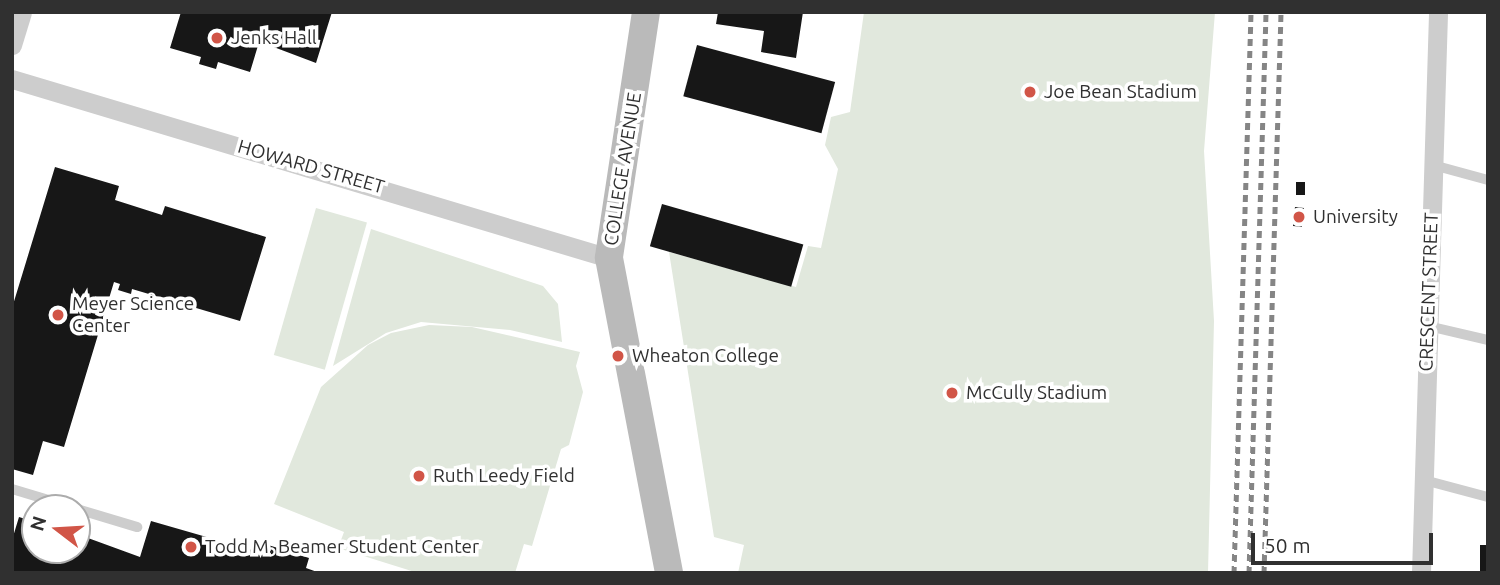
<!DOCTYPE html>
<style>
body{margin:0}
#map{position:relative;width:1500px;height:585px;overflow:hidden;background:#fff;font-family:Ubuntu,sans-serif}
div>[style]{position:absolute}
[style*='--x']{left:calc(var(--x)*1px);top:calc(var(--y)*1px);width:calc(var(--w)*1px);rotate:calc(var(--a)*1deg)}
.green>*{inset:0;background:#e1e8dd;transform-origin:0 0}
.building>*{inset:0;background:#171717;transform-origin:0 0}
.lane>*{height:10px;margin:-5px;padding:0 5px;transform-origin:5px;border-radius:5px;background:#cdcdcd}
.street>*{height:19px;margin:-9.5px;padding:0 9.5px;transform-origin:9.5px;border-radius:9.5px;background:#cdcdcd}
.secondary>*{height:28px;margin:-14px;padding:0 14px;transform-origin:14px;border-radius:14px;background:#bababa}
.rail>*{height:5px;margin-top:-2.5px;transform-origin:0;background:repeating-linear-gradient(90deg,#858585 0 7px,transparent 0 12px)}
.dots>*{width:19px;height:19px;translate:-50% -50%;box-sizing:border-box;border:4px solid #fff;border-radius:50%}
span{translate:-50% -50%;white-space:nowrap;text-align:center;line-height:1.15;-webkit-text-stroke:7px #fff;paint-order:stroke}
.poi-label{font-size:19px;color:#303030}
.left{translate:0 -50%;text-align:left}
.street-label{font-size:19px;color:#303030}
.frame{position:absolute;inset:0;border:14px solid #303030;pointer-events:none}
.north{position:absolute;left:21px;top:494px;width:70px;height:70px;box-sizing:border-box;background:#fff;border:2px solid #acacac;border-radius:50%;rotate:287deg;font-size:19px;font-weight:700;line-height:28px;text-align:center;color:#303030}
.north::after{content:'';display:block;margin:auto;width:24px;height:32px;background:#d15547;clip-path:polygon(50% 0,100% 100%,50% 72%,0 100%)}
.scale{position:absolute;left:1251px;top:533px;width:182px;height:32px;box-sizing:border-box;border:4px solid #303030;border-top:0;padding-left:9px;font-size:21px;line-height:24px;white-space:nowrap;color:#303030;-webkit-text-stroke:5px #fff;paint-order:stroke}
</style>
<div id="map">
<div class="green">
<i style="clip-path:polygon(864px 12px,1215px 12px,1204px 151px,1214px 321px,1208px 573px,738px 573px,744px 545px,714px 537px,669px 252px,796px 287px,808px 246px,821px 248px,838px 169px,825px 145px,831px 117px,850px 112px)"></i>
<i style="left:316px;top:208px;width:53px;height:153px;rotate:16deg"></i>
<i style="clip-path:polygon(371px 229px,543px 286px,558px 304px,562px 342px,510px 330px,421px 322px,386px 333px,333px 366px)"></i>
<i style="clip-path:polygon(429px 325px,472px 327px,580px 352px,576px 366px,583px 392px,569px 445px,561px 449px,532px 546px,524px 544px,515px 573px,418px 573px,338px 548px,344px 532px,274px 504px,321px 387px,368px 345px,391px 333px)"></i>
</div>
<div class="building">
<i style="clip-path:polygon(181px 12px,332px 12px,316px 63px,271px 46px,276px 32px,263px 29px,250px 72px,218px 62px,216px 69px,199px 64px,201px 57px,170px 48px)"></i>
<i style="clip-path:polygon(718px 12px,803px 12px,796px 58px,761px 52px,764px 31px,716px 24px)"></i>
<i style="left:697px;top:45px;width:143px;height:53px;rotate:15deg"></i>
<i style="clip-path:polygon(55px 167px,119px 186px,115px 200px,162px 215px,165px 206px,266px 237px,240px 321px,132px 289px,131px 294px,118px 290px,120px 284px,114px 282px,64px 447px,43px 441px,33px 475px,12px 469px,12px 308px)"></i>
<i style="left:1296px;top:182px;width:9px;height:13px"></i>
<i style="left:662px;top:204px;width:147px;height:44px;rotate:16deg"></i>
<i style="left:1295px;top:207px;width:9px;height:19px;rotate:6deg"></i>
<i style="clip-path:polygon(19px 517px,35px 522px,35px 550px,77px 550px,77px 534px,140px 557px,151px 521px,259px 552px,262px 543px,309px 558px,306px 568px,320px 573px,12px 573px,12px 540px)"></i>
<i style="left:1480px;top:545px;width:8px;height:28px"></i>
</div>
<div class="lane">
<i style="--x:1433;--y:165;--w:57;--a:15.3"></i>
<i style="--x:1428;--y:326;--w:62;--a:13.1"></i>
<i style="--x:1424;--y:480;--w:66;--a:14.9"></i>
<i style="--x:12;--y:489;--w:66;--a:16.8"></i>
<i style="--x:77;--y:509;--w:63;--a:16.7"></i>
</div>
<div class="street">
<i style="--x:12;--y:45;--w:34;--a:-73"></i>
<i style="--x:12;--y:79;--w:623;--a:16.69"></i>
<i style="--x:1421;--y:573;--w:561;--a:-88.26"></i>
</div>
<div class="secondary">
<i style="--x:646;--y:12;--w:249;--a:98.6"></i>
<i style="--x:609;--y:258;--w:321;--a:79.2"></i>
</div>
<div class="rail">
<i style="--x:1234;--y:573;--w:561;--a:-88.26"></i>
<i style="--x:1249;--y:573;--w:561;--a:-88.26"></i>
<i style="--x:1264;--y:573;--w:561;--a:-88.26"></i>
</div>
<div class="dots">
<i style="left:217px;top:38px;background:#d15547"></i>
<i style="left:1030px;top:92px;background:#d15547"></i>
<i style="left:1299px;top:217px;background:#d15547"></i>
<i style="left:58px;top:315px;background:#d15547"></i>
<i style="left:618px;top:356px;background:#d15547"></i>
<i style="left:952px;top:393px;background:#d15547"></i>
<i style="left:419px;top:476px;background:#d15547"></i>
<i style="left:191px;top:547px;background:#d15547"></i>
</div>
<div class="poi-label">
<span class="left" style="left:231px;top:38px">Jenks Hall</span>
<span class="left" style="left:1044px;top:92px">Joe Bean Stadium</span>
<span class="left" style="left:1313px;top:217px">University</span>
<span class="left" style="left:72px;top:315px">Meyer Science<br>Center</span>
<span class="left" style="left:632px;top:356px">Wheaton College</span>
<span class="left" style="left:966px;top:393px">McCully Stadium</span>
<span class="left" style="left:433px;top:476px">Ruth Leedy Field</span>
<span class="left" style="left:205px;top:547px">Todd M. Beamer Student Center</span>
</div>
<div class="street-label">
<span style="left:311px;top:167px;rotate:16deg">HOWARD STREET</span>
<span style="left:623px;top:169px;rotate:-81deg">COLLEGE AVENUE</span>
<span style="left:1429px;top:292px;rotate:-88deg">CRESCENT STREET</span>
</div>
<div class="frame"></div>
<div class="north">N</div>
<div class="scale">50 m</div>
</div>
